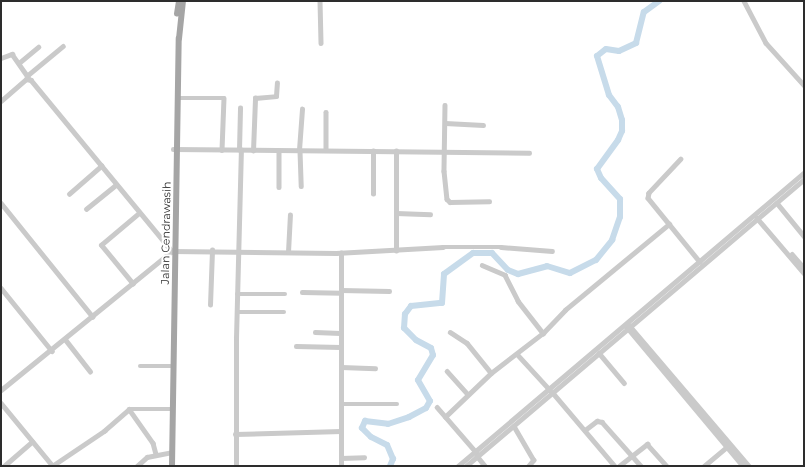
<!DOCTYPE html>
<style>
body{margin:0}
#map{position:relative;width:805px;height:467px;overflow:hidden;background:#fff;font-family:Montserrat,sans-serif}
div>[style]{position:absolute}
[style*='--x']{left:calc(var(--x)*1px);top:calc(var(--y)*1px);width:calc(var(--w)*1px);rotate:calc(var(--a)*1deg)}
.river>*{height:6px;margin:-3px;padding:0 3px;transform-origin:3px;border-radius:3px;background:#c7dbea}
.minor>*{height:4.5px;margin:-2.25px;padding:0 2.25px;transform-origin:2.25px;border-radius:2.25px;background:#cacaca}
.major>*{height:5.5px;margin:-2.75px;padding:0 2.75px;transform-origin:2.75px;border-radius:2.75px;background:#a5a5a5}
span{translate:-50% -50%;white-space:nowrap;text-align:center;line-height:1.15;-webkit-text-stroke:4px #fff;paint-order:stroke}
.street-label{font-size:11px;color:#2d2d2d}
.frame{position:absolute;inset:0;border:2px solid #2d2d2d;pointer-events:none}
</style>
<div id="map">
<div class="river">
<i style="--x:390;--y:466;--w:8;--a:-67"></i>
<i style="--x:393;--y:459;--w:15;--a:-113"></i>
<i style="--x:387;--y:445;--w:18;--a:-153"></i>
<i style="--x:371;--y:437;--w:13;--a:-135"></i>
<i style="--x:362;--y:428;--w:8;--a:-67"></i>
<i style="--x:365;--y:421;--w:23;--a:7"></i>
<i style="--x:388;--y:424;--w:22;--a:-18"></i>
<i style="--x:409;--y:417;--w:19;--a:-28"></i>
<i style="--x:426;--y:408;--w:8;--a:-60"></i>
<i style="--x:430;--y:401;--w:24;--a:-120"></i>
<i style="--x:418;--y:380;--w:29;--a:-59"></i>
<i style="--x:433;--y:355;--w:7;--a:-106"></i>
<i style="--x:431;--y:348;--w:17;--a:-152"></i>
<i style="--x:416;--y:340;--w:17;--a:-135"></i>
<i style="--x:404;--y:328;--w:14;--a:-86"></i>
<i style="--x:405;--y:314;--w:10;--a:-53"></i>
<i style="--x:411;--y:306;--w:31;--a:-6"></i>
<i style="--x:442;--y:303;--w:29;--a:-86"></i>
<i style="--x:444;--y:274;--w:36;--a:-36"></i>
<i style="--x:473;--y:253;--w:19;--a:0"></i>
<i style="--x:492;--y:253;--w:23;--a:47"></i>
<i style="--x:508;--y:270;--w:11;--a:22"></i>
<i style="--x:518;--y:274;--w:30;--a:-15"></i>
<i style="--x:547;--y:266;--w:24;--a:17"></i>
<i style="--x:570;--y:273;--w:29;--a:-27"></i>
<i style="--x:596;--y:260;--w:26;--a:-51"></i>
<i style="--x:612;--y:240;--w:24;--a:-71"></i>
<i style="--x:620;--y:217;--w:18;--a:-90"></i>
<i style="--x:620;--y:199;--w:28;--a:-132"></i>
<i style="--x:601;--y:178;--w:10;--a:-114"></i>
<i style="--x:597;--y:169;--w:36;--a:-54"></i>
<i style="--x:618;--y:140;--w:10;--a:-66"></i>
<i style="--x:622;--y:131;--w:11;--a:-90"></i>
<i style="--x:622;--y:120;--w:14;--a:-107"></i>
<i style="--x:618;--y:107;--w:15;--a:-127"></i>
<i style="--x:609;--y:95;--w:41;--a:-107.1"></i>
<i style="--x:597;--y:56;--w:11;--a:-38"></i>
<i style="--x:606;--y:49;--w:13;--a:9"></i>
<i style="--x:619;--y:51;--w:19;--a:-25"></i>
<i style="--x:636;--y:43;--w:32;--a:-76"></i>
<i style="--x:644;--y:12;--w:19;--a:-36"></i>
</div>
<div class="minor">
<i style="--x:320;--y:1;--w:42;--a:88.6"></i>
<i style="--x:744;--y:1;--w:47;--a:62.4"></i>
<i style="--x:766;--y:43;--w:57;--a:47.9"></i>
<i style="--x:1;--y:58;--w:12;--a:-20"></i>
<i style="--x:12;--y:54;--w:28;--a:55"></i>
<i style="--x:19;--y:63;--w:25;--a:-40"></i>
<i style="--x:28;--y:75;--w:45;--a:-39.6"></i>
<i style="--x:178;--y:98;--w:46;--a:0"></i>
<i style="--x:224;--y:98;--w:52;--a:92.2"></i>
<i style="--x:1;--y:101;--w:33;--a:-41"></i>
<i style="--x:26;--y:79;--w:5;--a:11"></i>
<i style="--x:31;--y:80;--w:222;--a:50.5"></i>
<i style="--x:172;--y:251;--w:164;--a:0.7"></i>
<i style="--x:336;--y:253;--w:107;--a:-3.2"></i>
<i style="--x:443;--y:247;--w:58;--a:0"></i>
<i style="--x:501;--y:247;--w:51;--a:4.5"></i>
<i style="--x:445;--y:105;--w:66;--a:90.9"></i>
<i style="--x:444;--y:171;--w:28;--a:84"></i>
<i style="--x:447;--y:199;--w:4;--a:45"></i>
<i style="--x:450;--y:202;--w:39;--a:-1"></i>
<i style="--x:326;--y:112;--w:38;--a:90"></i>
<i style="--x:445;--y:123;--w:38;--a:3"></i>
<i style="--x:173;--y:149;--w:356;--a:0.6"></i>
<i style="--x:239;--y:150;--w:42;--a:-88.6"></i>
<i style="--x:299;--y:150;--w:41;--a:-85.8"></i>
<i style="--x:253;--y:151;--w:53;--a:-87.8"></i>
<i style="--x:255;--y:98;--w:21;--a:-5"></i>
<i style="--x:276;--y:96;--w:13;--a:-86"></i>
<i style="--x:279;--y:151;--w:36;--a:90"></i>
<i style="--x:300;--y:151;--w:35;--a:88"></i>
<i style="--x:681;--y:159;--w:47;--a:133.3"></i>
<i style="--x:649;--y:193;--w:5;--a:101"></i>
<i style="--x:648;--y:198;--w:82;--a:50.9"></i>
<i style="--x:69;--y:194;--w:43;--a:-41.2"></i>
<i style="--x:373;--y:194;--w:43;--a:-90"></i>
<i style="--x:1;--y:203;--w:146;--a:51.1"></i>
<i style="--x:777;--y:203;--w:43;--a:50.7"></i>
<i style="--x:86;--y:209;--w:38;--a:-39"></i>
<i style="--x:396;--y:213;--w:34;--a:2"></i>
<i style="--x:757;--y:218;--w:72;--a:49.5"></i>
<i style="--x:396;--y:251;--w:100;--a:-90"></i>
<i style="--x:288;--y:252;--w:37;--a:-87"></i>
<i style="--x:792;--y:254;--w:18;--a:49"></i>
<i style="--x:482;--y:265;--w:25;--a:23"></i>
<i style="--x:505;--y:275;--w:29;--a:63"></i>
<i style="--x:518;--y:301;--w:41;--a:52"></i>
<i style="--x:133;--y:284;--w:50;--a:-129.4"></i>
<i style="--x:101;--y:245;--w:50;--a:-40.1"></i>
<i style="--x:1;--y:288;--w:81;--a:51"></i>
<i style="--x:341;--y:290;--w:48;--a:1.2"></i>
<i style="--x:302;--y:292;--w:39;--a:1"></i>
<i style="--x:237;--y:294;--w:48;--a:0"></i>
<i style="--x:210;--y:305;--w:55;--a:-87.9"></i>
<i style="--x:237;--y:312;--w:47;--a:0"></i>
<i style="--x:629;--y:325;--w:185;--a:49.6"></i>
<i style="--x:626;--y:326;--w:182;--a:50.1"></i>
<i style="--x:315;--y:332;--w:25;--a:2"></i>
<i style="--x:450;--y:332;--w:20;--a:33"></i>
<i style="--x:467;--y:343;--w:38;--a:51"></i>
<i style="--x:65;--y:339;--w:41;--a:52"></i>
<i style="--x:296;--y:346;--w:44;--a:1.3"></i>
<i style="--x:599;--y:353;--w:39;--a:50"></i>
<i style="--x:517;--y:354;--w:49;--a:47.5"></i>
<i style="--x:140;--y:366;--w:33;--a:0"></i>
<i style="--x:341;--y:367;--w:34;--a:2"></i>
<i style="--x:447;--y:371;--w:31;--a:48"></i>
<i style="--x:1;--y:390;--w:220;--a:-39.1"></i>
<i style="--x:553;--y:393;--w:96;--a:49.7"></i>
<i style="--x:1;--y:403;--w:82;--a:50.5"></i>
<i style="--x:341;--y:404;--w:56;--a:0"></i>
<i style="--x:437;--y:407;--w:60;--a:49.1"></i>
<i style="--x:129;--y:409;--w:42;--a:54.8"></i>
<i style="--x:153;--y:443;--w:11;--a:75"></i>
<i style="--x:445;--y:417;--w:64;--a:-43.7"></i>
<i style="--x:491;--y:373;--w:66;--a:-37.6"></i>
<i style="--x:543;--y:333;--w:32;--a:-46"></i>
<i style="--x:565;--y:310;--w:135;--a:-39.6"></i>
<i style="--x:514;--y:426;--w:39;--a:60"></i>
<i style="--x:534;--y:460;--w:8;--a:130"></i>
<i style="--x:585;--y:430;--w:15;--a:-37"></i>
<i style="--x:597;--y:421;--w:5;--a:11"></i>
<i style="--x:602;--y:422;--w:59;--a:48.4"></i>
<i style="--x:235;--y:434;--w:106;--a:-1.6"></i>
<i style="--x:477;--y:456;--w:13;--a:51"></i>
<i style="--x:341;--y:458;--w:23;--a:-2"></i>
<i style="--x:4;--y:466;--w:37;--a:-41"></i>
<i style="--x:52;--y:466;--w:63;--a:-33.9"></i>
<i style="--x:104;--y:431;--w:33;--a:-41"></i>
<i style="--x:129;--y:409;--w:41;--a:0"></i>
<i style="--x:137;--y:466;--w:13;--a:-42"></i>
<i style="--x:147;--y:457;--w:25;--a:-11"></i>
<i style="--x:236;--y:466;--w:128;--a:-90"></i>
<i style="--x:236;--y:338;--w:188;--a:-88.5"></i>
<i style="--x:341;--y:466;--w:213;--a:-90"></i>
<i style="--x:458;--y:466;--w:453;--a:-40.3"></i>
<i style="--x:466;--y:466;--w:443;--a:-40.3"></i>
<i style="--x:619;--y:466;--w:36;--a:-38"></i>
<i style="--x:647;--y:444;--w:30;--a:48"></i>
<i style="--x:704;--y:466;--w:30;--a:-40"></i>
</div>
<div class="major">
<i style="--x:177;--y:14;--w:13;--a:-81"></i>
<i style="--x:172;--y:466;--w:427;--a:-89.1"></i>
<i style="--x:179;--y:39;--w:38;--a:-84"></i>
</div>
<div class="street-label">
<span style="left:166px;top:233px;rotate:-89deg">Jalan Cendrawasih</span>
</div>
<div class="frame"></div>
</div>
